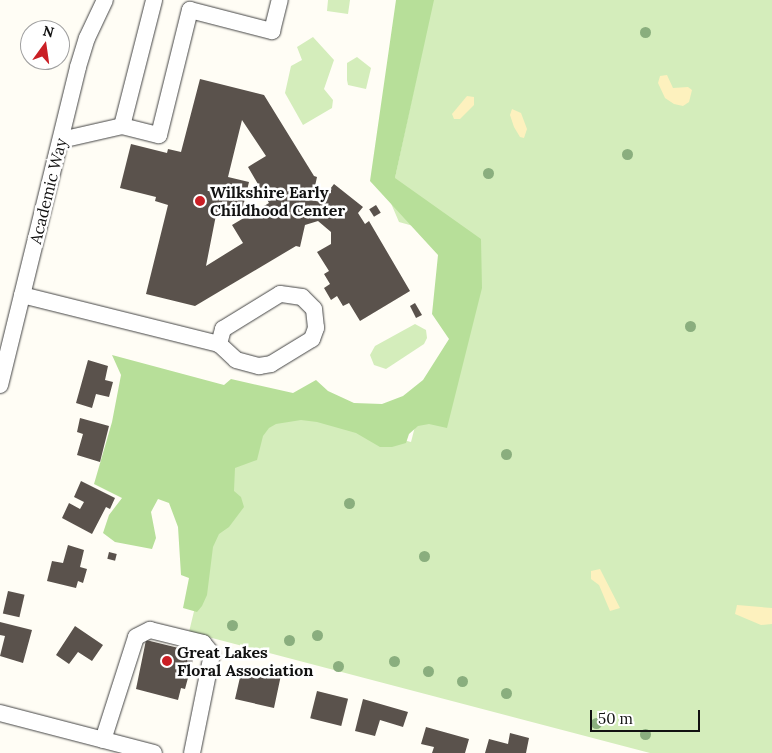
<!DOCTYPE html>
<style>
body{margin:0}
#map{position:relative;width:772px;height:753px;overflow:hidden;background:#fffdf5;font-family:Lora,serif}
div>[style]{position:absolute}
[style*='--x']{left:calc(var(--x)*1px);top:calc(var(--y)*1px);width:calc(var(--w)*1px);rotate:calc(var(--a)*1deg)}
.green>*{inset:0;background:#d4edbb}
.forest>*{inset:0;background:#b7df99}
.sand>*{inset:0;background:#fdf1be}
.building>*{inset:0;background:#5a524c;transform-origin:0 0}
.roads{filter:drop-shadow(0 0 1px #444) drop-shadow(0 0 1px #444)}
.minor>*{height:16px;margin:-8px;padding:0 8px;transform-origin:8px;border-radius:8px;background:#fff}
.trees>*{width:11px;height:11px;margin:-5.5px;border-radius:50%;background:#8aae7e}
.dots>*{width:14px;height:14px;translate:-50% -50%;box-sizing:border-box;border:2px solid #fff;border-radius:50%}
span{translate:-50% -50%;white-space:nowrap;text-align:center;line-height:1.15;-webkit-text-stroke:5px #fff;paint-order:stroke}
.street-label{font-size:16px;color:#111}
.poi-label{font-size:16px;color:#111;font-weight:700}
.left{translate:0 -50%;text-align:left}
.north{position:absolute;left:20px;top:20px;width:50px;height:50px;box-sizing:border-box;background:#fff;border:1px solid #a0a0a0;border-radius:50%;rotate:14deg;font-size:14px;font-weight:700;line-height:20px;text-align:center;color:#111}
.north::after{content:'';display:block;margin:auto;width:18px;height:22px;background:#ca1f25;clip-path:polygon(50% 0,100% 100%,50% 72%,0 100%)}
.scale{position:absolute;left:590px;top:710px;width:110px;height:22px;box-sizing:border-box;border:2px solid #111;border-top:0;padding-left:6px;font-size:15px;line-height:18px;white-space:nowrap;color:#111;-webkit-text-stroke:4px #fff;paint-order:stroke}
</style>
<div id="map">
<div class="green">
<i style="clip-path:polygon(328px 0,350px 0,348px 14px,327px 11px)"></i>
<i style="clip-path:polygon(433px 0,772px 0,772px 753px,650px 753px,189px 632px,245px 400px,411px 442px,419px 411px,442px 417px,481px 245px,399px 222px,390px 201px)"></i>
<i style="clip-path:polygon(313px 37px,334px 60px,324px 89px,333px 100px,332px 108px,303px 125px,285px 93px,291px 66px,302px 60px,297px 47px)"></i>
<i style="clip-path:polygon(357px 57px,371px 68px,366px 89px,348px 85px,347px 80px,347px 63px)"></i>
<i style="clip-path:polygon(415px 324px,426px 330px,427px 338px,424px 344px,386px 369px,374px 365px,370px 355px,375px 346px)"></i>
</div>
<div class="forest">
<i style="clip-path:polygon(396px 0,434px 0,395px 178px,481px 239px,482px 288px,447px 428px,429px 424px,418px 426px,409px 434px,406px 443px,392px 447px,380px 447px,356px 433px,317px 422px,301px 420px,276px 424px,269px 428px,263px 436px,257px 460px,235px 468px,234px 491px,241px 497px,244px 507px,229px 527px,219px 534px,213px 547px,207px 595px,202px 606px,197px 612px,183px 608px,189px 578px,181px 575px,178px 527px,169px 503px,158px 499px,151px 512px,156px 538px,152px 549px,115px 542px,103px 533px,109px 515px,122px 498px,94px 484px,112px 422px,121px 375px,112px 355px,224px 385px,231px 379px,293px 393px,316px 380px,328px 391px,354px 403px,382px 404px,403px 396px,423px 380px,449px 339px,432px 314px,438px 255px,370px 181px)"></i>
</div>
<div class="sand">
<i style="clip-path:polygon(667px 75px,673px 88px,688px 87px,692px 90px,689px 102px,683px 106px,674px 104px,665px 98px,658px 83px,660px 76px)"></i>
<i style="clip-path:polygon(467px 96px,474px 97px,474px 105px,460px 119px,454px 119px,452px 114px)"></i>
<i style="clip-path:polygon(512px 109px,521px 113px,527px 129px,524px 138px,520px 137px,514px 127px,510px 115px)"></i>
<i style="clip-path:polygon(600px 569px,620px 608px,610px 611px,599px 585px,591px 579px,591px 571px)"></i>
<i style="clip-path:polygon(737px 605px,772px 608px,772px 624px,761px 625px,735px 614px)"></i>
</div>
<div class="building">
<i style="clip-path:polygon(evenodd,200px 79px,264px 95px,314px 176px,317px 177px,312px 200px,320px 202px,334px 184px,363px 207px,358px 213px,365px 224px,369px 221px,410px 291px,360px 321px,349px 303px,343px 306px,337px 296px,331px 300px,324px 288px,330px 284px,324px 274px,329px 271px,317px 252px,331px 244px,331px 232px,318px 221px,305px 225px,300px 247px,296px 246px,195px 306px,146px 294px,168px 205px,155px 201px,156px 197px,120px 188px,131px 144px,167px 153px,168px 149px,181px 152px,200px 79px,242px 120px,266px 156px,248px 167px,269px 203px,232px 225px,243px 243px,206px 266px,216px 215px,227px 218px,230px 208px,242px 211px,249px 182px,228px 177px,242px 120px)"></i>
<i style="left:376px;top:205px;width:9px;height:8px;rotate:58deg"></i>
<i style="clip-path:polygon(415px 303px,422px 315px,416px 318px,410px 306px)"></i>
<i style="clip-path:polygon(88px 360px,108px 366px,105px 380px,113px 382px,109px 397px,96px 394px,92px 408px,76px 403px)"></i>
<i style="clip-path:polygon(80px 418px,109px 426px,100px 462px,77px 455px,83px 434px,77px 432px)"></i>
<i style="clip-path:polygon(81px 481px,115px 498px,110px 509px,106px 507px,92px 534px,62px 518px,69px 503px,80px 509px,84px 502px,74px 497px)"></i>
<i style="clip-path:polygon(68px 545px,84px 550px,80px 567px,87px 569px,83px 583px,78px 581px,76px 588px,47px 581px,52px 561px,63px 563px)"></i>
<i style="left:109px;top:552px;width:8px;height:7px;rotate:14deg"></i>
<i style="left:8px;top:591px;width:17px;height:23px;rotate:13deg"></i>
<i style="clip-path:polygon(0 622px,32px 630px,23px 663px,0 656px,5px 636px,0 635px)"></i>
<i style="clip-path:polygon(75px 626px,103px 645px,92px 661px,78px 652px,69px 664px,56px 655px)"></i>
<i style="clip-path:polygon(146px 640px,195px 652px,185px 689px,181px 688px,178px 700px,136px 689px)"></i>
<i style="clip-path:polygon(266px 671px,281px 675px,274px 708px,235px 699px,241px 673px,264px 678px)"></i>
<i style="left:317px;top:691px;width:32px;height:28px;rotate:14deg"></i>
<i style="clip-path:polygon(363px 699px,408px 712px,403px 727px,380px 720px,375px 736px,355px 731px)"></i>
<i style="clip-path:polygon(426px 727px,469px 739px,465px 753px,432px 753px,434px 747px,421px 744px)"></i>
<i style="clip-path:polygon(510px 733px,529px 738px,526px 753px,485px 753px,489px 739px,508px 744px)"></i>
</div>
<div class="roads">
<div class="minor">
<i style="--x:122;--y:126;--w:130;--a:-75.7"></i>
<i style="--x:61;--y:140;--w:63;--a:-12.9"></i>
<i style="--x:122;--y:126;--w:38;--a:14"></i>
<i style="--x:159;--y:135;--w:129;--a:-76.1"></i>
<i style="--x:190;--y:10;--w:85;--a:14.4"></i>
<i style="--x:272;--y:31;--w:32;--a:-76"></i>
<i style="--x:22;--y:295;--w:203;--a:14"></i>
<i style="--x:219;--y:344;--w:23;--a:43"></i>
<i style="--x:236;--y:360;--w:24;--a:15"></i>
<i style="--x:259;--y:366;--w:12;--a:-9"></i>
<i style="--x:271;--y:364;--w:48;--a:-31.4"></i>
<i style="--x:312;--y:339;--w:12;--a:-70"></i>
<i style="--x:316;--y:328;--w:19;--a:-96"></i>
<i style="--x:314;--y:309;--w:17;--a:-135"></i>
<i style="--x:302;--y:297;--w:22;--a:-172"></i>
<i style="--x:280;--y:294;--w:67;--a:148.4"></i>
<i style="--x:223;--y:329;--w:16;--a:105"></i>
<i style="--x:0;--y:385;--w:327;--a:-76.2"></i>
<i style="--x:78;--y:67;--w:30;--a:-73"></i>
<i style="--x:87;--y:38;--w:42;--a:-64.7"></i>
<i style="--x:0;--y:713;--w:159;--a:14.6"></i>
<i style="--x:103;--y:740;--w:108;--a:-72.2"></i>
<i style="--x:136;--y:637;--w:16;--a:-27"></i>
<i style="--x:150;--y:630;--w:55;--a:13.8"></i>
<i style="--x:203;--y:643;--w:14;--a:51"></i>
<i style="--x:212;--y:654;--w:101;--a:101.4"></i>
</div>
</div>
<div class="trees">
<i style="left:645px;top:32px"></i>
<i style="left:627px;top:154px"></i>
<i style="left:488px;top:173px"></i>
<i style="left:690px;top:326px"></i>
<i style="left:506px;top:454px"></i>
<i style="left:349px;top:503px"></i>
<i style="left:424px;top:556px"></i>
<i style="left:232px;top:625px"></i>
<i style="left:317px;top:635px"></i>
<i style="left:289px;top:640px"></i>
<i style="left:394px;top:661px"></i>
<i style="left:338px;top:666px"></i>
<i style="left:428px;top:671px"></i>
<i style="left:462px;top:681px"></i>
<i style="left:506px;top:693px"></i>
<i style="left:596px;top:723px"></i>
<i style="left:645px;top:734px"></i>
</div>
<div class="dots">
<i style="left:200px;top:201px;background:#ca1f25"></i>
<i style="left:167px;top:661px;background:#ca1f25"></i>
</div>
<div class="street-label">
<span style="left:48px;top:191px;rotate:-76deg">Academic Way</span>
</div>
<div class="poi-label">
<span class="left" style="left:210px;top:201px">Wilkshire Early<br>Childhood Center</span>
<span class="left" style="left:177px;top:661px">Great Lakes<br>Floral Association</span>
</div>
<div class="north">N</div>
<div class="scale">50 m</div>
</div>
